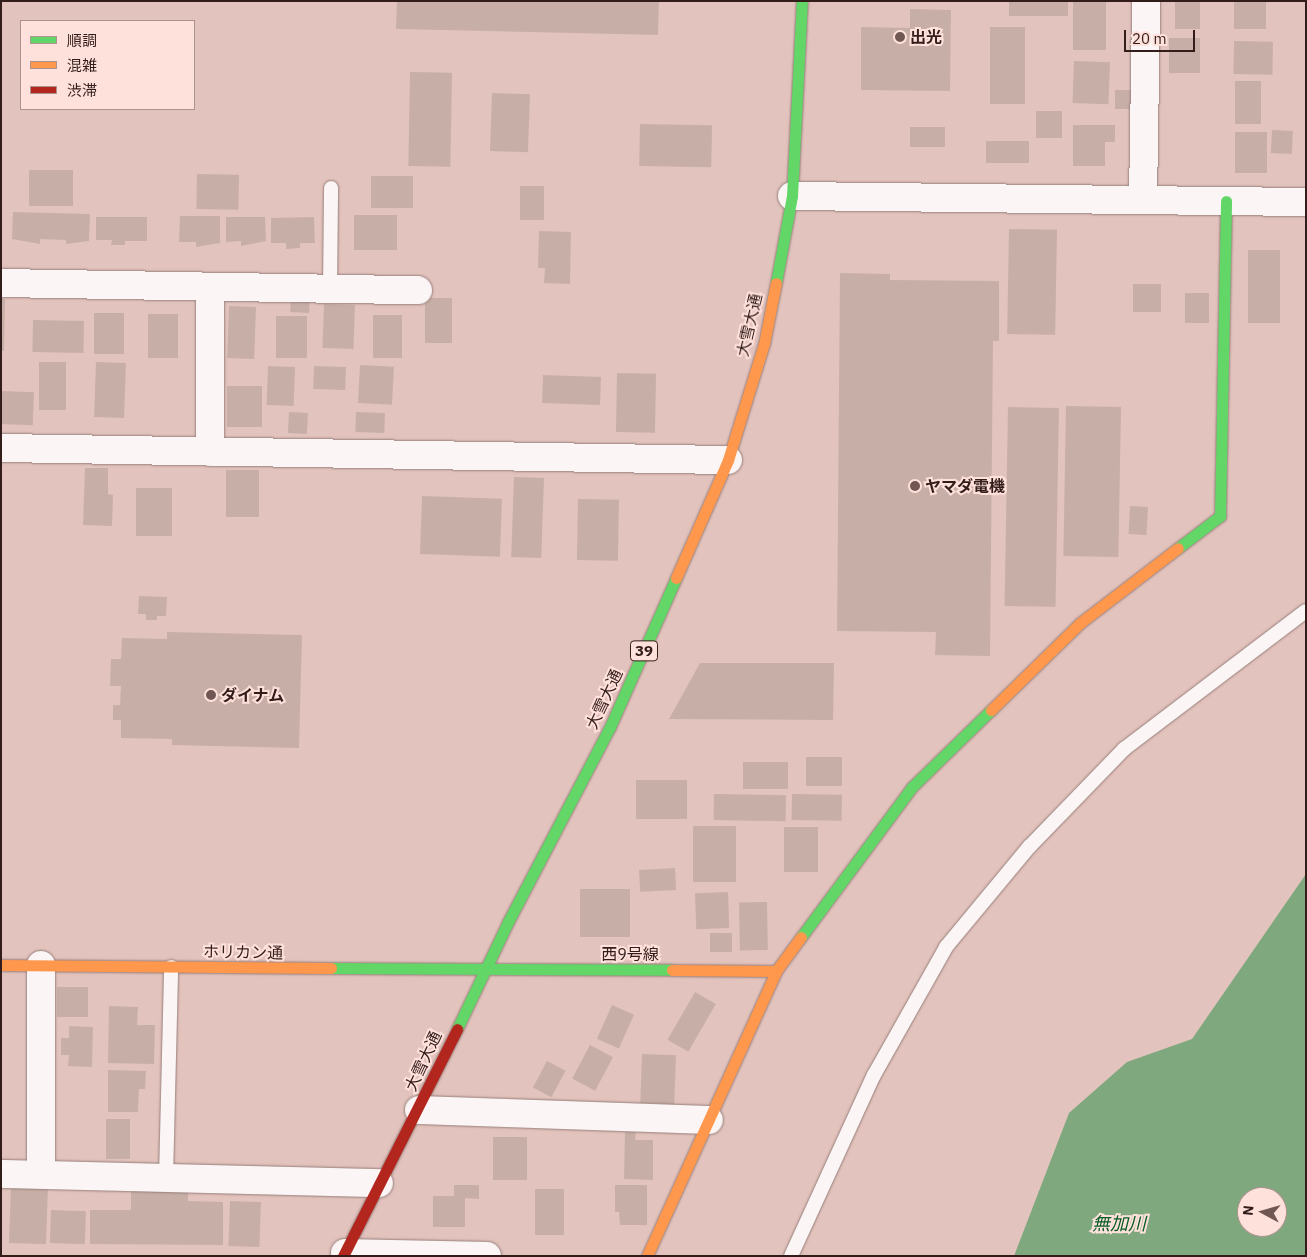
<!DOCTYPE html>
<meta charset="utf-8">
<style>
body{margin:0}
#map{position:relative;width:1307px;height:1257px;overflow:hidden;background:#e3c3bd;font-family:"IBM Plex Sans","Noto Sans JP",sans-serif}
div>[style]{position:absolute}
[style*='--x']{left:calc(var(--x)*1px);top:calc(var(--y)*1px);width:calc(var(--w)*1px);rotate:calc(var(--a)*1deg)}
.water>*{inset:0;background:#80a87e}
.building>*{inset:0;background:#c7afa7;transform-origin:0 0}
.roads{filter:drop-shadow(0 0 1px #967f7b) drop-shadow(0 0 1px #967f7b)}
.lane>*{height:14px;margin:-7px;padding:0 7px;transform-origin:7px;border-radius:7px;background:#fbf6f5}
.street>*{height:28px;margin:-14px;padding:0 14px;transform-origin:14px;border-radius:14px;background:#fbf6f5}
.fast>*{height:11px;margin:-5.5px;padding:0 5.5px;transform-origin:5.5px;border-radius:5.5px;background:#63d668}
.slow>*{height:11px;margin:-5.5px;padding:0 5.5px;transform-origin:5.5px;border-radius:5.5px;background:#ff974d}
.jam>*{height:11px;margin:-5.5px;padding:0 5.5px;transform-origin:5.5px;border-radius:5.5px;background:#b3261e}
.dots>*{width:14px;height:14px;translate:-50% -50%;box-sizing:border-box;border:2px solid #ffe1db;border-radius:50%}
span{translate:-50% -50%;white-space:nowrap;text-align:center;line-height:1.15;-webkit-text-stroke:4px #ffe1db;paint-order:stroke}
.shield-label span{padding:1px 4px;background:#ffe1db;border:1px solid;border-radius:4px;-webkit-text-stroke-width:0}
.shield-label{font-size:15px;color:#331d1a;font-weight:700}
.poi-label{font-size:16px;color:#331d1a;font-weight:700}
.left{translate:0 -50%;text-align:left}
.street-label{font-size:16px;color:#331d1a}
.water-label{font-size:18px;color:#045b24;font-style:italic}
.frame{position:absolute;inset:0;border:2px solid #331d1a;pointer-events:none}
.legend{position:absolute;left:20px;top:20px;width:175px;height:90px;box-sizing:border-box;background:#ffe1db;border:1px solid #ad938e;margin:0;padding:6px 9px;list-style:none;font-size:15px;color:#331d1a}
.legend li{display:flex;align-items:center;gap:10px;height:25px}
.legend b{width:25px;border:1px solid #ad938e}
.north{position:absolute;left:1237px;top:1187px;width:50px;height:50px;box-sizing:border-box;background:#ffe1db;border:1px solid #ad938e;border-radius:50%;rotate:276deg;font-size:14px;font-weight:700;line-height:20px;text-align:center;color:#331d1a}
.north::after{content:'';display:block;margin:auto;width:18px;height:22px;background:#715753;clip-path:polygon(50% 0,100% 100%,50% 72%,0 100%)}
.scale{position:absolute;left:1124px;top:30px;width:71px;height:22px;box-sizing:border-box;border:2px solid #331d1a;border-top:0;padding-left:6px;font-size:15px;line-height:18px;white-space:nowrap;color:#331d1a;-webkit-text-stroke:4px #ffe1db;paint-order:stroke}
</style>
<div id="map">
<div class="water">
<i style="clip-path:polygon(evenodd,1306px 874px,1306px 1256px,1014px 1256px,1069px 1113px,1127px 1062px,1192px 1039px,1306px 874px,1247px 1197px,1277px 1197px,1277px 1227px,1247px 1227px,1247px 1197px)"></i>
</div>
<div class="building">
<i style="clip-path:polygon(397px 1px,659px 1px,658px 35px,396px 29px)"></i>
<i style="left:1009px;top:1px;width:59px;height:15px"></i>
<i style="left:1073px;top:1px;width:33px;height:49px"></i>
<i style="left:1175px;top:1px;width:25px;height:28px"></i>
<i style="left:1234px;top:1px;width:32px;height:28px"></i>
<i style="clip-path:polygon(910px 9px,951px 10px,950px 91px,861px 90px,861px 27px,910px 28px)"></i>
<i style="left:990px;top:27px;width:35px;height:77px"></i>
<i style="left:1169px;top:38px;width:31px;height:35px"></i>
<i style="left:1234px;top:41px;width:39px;height:33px;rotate:1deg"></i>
<i style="left:1074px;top:61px;width:36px;height:42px;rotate:2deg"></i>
<i style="left:410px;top:72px;width:42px;height:94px;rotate:1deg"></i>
<i style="left:1235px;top:81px;width:26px;height:43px"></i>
<i style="left:1115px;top:90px;width:17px;height:19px"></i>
<i style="left:492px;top:93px;width:38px;height:58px;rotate:2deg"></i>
<i style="left:1036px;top:111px;width:26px;height:27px"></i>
<i style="left:640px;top:124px;width:72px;height:42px;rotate:1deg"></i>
<i style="clip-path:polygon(1073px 125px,1115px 125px,1115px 142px,1105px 142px,1105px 166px,1073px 166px)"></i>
<i style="left:910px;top:127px;width:35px;height:20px"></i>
<i style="left:1272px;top:130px;width:21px;height:23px;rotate:3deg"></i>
<i style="left:1235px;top:132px;width:32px;height:41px"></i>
<i style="left:986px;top:141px;width:43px;height:22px"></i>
<i style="left:29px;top:170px;width:44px;height:36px"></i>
<i style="left:197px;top:174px;width:42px;height:35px;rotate:1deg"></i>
<i style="left:371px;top:176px;width:42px;height:32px"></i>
<i style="left:520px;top:186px;width:24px;height:34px"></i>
<i style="clip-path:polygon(13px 212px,90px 214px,89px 241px,66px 244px,66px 240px,40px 239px,40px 244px,12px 239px)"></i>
<i style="left:354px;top:215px;width:43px;height:35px"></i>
<i style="clip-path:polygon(180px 216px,220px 216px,220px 243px,196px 247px,196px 242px,179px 242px)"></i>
<i style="clip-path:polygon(96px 217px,147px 217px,147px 241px,125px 241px,125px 245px,111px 245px,112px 240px,96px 240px)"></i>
<i style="clip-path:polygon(226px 217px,265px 217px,266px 241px,241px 246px,241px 241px,226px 242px)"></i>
<i style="clip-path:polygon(314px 217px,315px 243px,300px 243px,300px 248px,286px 249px,286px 243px,271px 243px,271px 218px)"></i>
<i style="left:1009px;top:229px;width:48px;height:105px;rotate:1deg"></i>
<i style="clip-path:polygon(539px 231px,571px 232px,570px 284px,544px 283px,545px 268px,538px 268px)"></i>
<i style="left:1248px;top:250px;width:32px;height:73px"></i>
<i style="clip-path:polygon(840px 273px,890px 274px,890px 280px,999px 281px,999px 341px,993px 341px,990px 656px,935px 655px,936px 632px,837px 631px)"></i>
<i style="left:1161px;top:284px;width:28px;height:28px;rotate:90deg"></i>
<i style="left:1185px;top:293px;width:24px;height:30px"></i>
<i style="left:291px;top:296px;width:19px;height:16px;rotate:3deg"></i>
<i style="left:425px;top:298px;width:27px;height:45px"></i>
<i style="clip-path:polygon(1px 299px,5px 299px,4px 351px,1px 351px)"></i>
<i style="left:324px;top:304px;width:31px;height:44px;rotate:2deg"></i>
<i style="left:229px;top:306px;width:27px;height:52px;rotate:2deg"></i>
<i style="left:94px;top:313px;width:30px;height:41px"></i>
<i style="left:178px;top:314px;width:44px;height:30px;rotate:90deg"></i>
<i style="left:373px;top:315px;width:29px;height:43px"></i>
<i style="left:276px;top:316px;width:31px;height:42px"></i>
<i style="left:33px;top:320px;width:51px;height:32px;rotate:1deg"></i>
<i style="left:39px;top:362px;width:27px;height:48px"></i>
<i style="left:96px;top:362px;width:30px;height:55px;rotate:2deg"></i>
<i style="left:360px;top:365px;width:34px;height:38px;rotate:3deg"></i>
<i style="left:268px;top:366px;width:27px;height:39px;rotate:2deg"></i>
<i style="left:314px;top:366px;width:32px;height:23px;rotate:2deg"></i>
<i style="left:617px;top:373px;width:39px;height:59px;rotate:1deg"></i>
<i style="left:543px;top:375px;width:58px;height:28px;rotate:2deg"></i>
<i style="left:227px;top:386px;width:35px;height:41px"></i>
<i style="left:1px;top:391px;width:33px;height:33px;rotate:2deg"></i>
<i style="left:1066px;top:406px;width:55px;height:150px;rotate:1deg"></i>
<i style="left:1008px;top:407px;width:51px;height:199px;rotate:1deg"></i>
<i style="left:289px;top:412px;width:19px;height:21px;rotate:3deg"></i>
<i style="left:356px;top:412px;width:29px;height:20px;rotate:2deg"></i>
<i style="clip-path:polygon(85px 468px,108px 468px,108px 494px,113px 495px,112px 526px,83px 525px)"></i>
<i style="left:226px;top:470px;width:33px;height:47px"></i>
<i style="left:514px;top:477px;width:30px;height:80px;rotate:2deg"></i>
<i style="left:136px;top:488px;width:36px;height:48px"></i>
<i style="left:422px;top:496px;width:80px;height:58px;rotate:2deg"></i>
<i style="left:578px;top:499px;width:41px;height:61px;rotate:1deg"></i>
<i style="left:1130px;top:506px;width:18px;height:28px;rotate:3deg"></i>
<i style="clip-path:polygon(139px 596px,167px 597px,166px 616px,157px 616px,157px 620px,146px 620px,146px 614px,138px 614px)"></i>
<i style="clip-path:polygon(167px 632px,302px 635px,299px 748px,172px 745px,172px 739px,121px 738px,121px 720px,113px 720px,113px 705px,120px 705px,121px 686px,110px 686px,111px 659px,121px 659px,122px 638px,167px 639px)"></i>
<i style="clip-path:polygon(700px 663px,834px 663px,833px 720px,669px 719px)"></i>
<i style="left:806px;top:757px;width:36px;height:29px"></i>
<i style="left:743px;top:762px;width:45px;height:27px"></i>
<i style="left:636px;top:780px;width:51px;height:39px"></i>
<i style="left:714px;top:794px;width:72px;height:26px;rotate:1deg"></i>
<i style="left:792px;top:794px;width:50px;height:26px;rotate:1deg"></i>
<i style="left:693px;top:826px;width:43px;height:56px"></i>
<i style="left:784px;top:827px;width:34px;height:45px"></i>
<i style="left:675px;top:868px;width:22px;height:36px;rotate:87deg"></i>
<i style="left:580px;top:889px;width:50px;height:48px"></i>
<i style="left:728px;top:892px;width:36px;height:33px;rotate:88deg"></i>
<i style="left:767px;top:902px;width:48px;height:28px;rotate:89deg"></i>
<i style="left:710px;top:933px;width:22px;height:19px"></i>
<i style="left:57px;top:987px;width:31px;height:30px"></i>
<i style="left:695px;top:992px;width:24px;height:55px;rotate:30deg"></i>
<i style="left:612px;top:1005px;width:24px;height:37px;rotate:24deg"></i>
<i style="clip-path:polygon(109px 1006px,138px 1007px,137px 1025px,155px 1025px,154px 1064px,108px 1063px)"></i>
<i style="clip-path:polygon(69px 1026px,93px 1027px,92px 1067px,68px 1066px,69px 1055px,61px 1055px,61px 1038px,69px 1038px)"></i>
<i style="left:590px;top:1045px;width:26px;height:38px;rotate:28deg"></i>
<i style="left:642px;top:1054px;width:34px;height:49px;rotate:2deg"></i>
<i style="left:547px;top:1061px;width:21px;height:30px;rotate:28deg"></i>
<i style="clip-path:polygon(108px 1070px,146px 1071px,145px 1089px,139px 1089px,138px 1112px,108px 1112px)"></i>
<i style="left:106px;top:1119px;width:24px;height:40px"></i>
<i style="clip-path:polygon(625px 1132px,636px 1132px,635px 1140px,653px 1140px,653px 1180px,624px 1179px)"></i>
<i style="left:493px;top:1137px;width:34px;height:43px"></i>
<i style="left:11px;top:1185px;width:37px;height:58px;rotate:2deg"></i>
<i style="clip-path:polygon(454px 1185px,479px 1185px,479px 1199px,465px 1198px,465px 1227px,433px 1227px,433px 1196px,454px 1196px)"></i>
<i style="clip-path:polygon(615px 1185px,647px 1185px,647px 1225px,620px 1225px,619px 1212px,615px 1212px)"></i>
<i style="clip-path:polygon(131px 1187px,188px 1188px,188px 1201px,223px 1202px,223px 1245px,90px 1244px,90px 1210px,131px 1210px)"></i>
<i style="left:535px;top:1189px;width:29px;height:46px"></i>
<i style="left:230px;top:1201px;width:31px;height:45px;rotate:2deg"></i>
<i style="left:51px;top:1210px;width:35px;height:33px;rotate:2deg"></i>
</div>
<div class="roads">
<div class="lane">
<i style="--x:330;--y:289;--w:101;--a:-89.4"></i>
<i style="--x:166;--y:1178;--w:211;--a:-88.6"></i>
<i style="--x:791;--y:1256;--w:199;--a:-65.4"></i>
<i style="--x:874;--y:1075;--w:147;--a:-60.6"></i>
<i style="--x:946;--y:947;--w:131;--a:-50.3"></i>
<i style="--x:1030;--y:846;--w:135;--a:-45.9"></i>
<i style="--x:1124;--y:749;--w:228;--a:-37.2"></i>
</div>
<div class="street">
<i style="--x:792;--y:196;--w:514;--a:0.67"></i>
<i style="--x:1143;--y:200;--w:199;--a:-89.1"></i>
<i style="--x:1;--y:283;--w:417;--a:1"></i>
<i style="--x:210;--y:287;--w:165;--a:90"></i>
<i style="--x:1;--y:448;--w:727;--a:0.95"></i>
<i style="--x:419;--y:1110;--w:290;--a:2"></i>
<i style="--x:1;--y:1174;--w:378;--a:1.4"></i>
<i style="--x:41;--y:1174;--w:209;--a:-90"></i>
<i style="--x:345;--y:1253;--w:142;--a:1.2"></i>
</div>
<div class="fast">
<i style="--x:776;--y:283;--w:88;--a:-79.6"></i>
<i style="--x:792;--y:196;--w:195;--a:-87.1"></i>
<i style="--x:1178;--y:548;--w:53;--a:-37.3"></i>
<i style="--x:1220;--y:516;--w:315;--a:-88.9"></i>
<i style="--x:801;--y:937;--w:187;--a:-53.5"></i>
<i style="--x:912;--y:787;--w:110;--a:-44.3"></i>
<i style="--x:331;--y:968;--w:341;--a:0.3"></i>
<i style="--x:457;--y:1029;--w:119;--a:-64.5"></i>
<i style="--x:508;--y:922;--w:220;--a:-62.4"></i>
<i style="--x:610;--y:727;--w:163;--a:-66.1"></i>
</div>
<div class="slow">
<i style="--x:676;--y:578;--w:129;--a:-66.2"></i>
<i style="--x:728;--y:460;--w:121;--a:-72.8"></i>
<i style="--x:764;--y:344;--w:62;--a:-78.9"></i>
<i style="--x:991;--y:710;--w:124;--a:-44.3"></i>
<i style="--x:1080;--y:623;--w:123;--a:-37.4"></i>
<i style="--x:1;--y:965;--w:330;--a:0.5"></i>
<i style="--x:672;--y:970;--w:104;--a:0.6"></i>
<i style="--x:647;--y:1256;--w:313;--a:-65.6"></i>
<i style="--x:776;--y:971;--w:42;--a:-53.7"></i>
</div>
<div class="jam">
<i style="--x:343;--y:1256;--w:254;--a:-63.3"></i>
</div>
</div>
<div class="dots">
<i style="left:900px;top:37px;background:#715753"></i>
<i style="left:915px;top:486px;background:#715753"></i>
<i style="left:211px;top:695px;background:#715753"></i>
</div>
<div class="shield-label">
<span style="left:644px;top:651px">39</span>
</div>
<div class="poi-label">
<span class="left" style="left:910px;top:37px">出光</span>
<span class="left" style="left:925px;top:486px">ヤマダ電機</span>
<span class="left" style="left:221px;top:695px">ダイナム</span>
</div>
<div class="street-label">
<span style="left:749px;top:325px;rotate:-77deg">大雪大通</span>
<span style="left:604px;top:699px;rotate:-65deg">大雪大通</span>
<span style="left:243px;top:952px;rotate:1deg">ホリカン通</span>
<span style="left:630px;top:954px">西9号線</span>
<span style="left:423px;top:1061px;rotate:-65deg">大雪大通</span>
</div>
<div class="water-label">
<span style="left:1119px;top:1224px">無加川</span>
</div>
<div class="frame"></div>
<ul class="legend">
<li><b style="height:6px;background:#63d668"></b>順調</li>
<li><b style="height:6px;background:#ff974d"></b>混雑</li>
<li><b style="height:6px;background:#b3261e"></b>渋滞</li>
</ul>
<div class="north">N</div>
<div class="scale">20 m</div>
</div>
